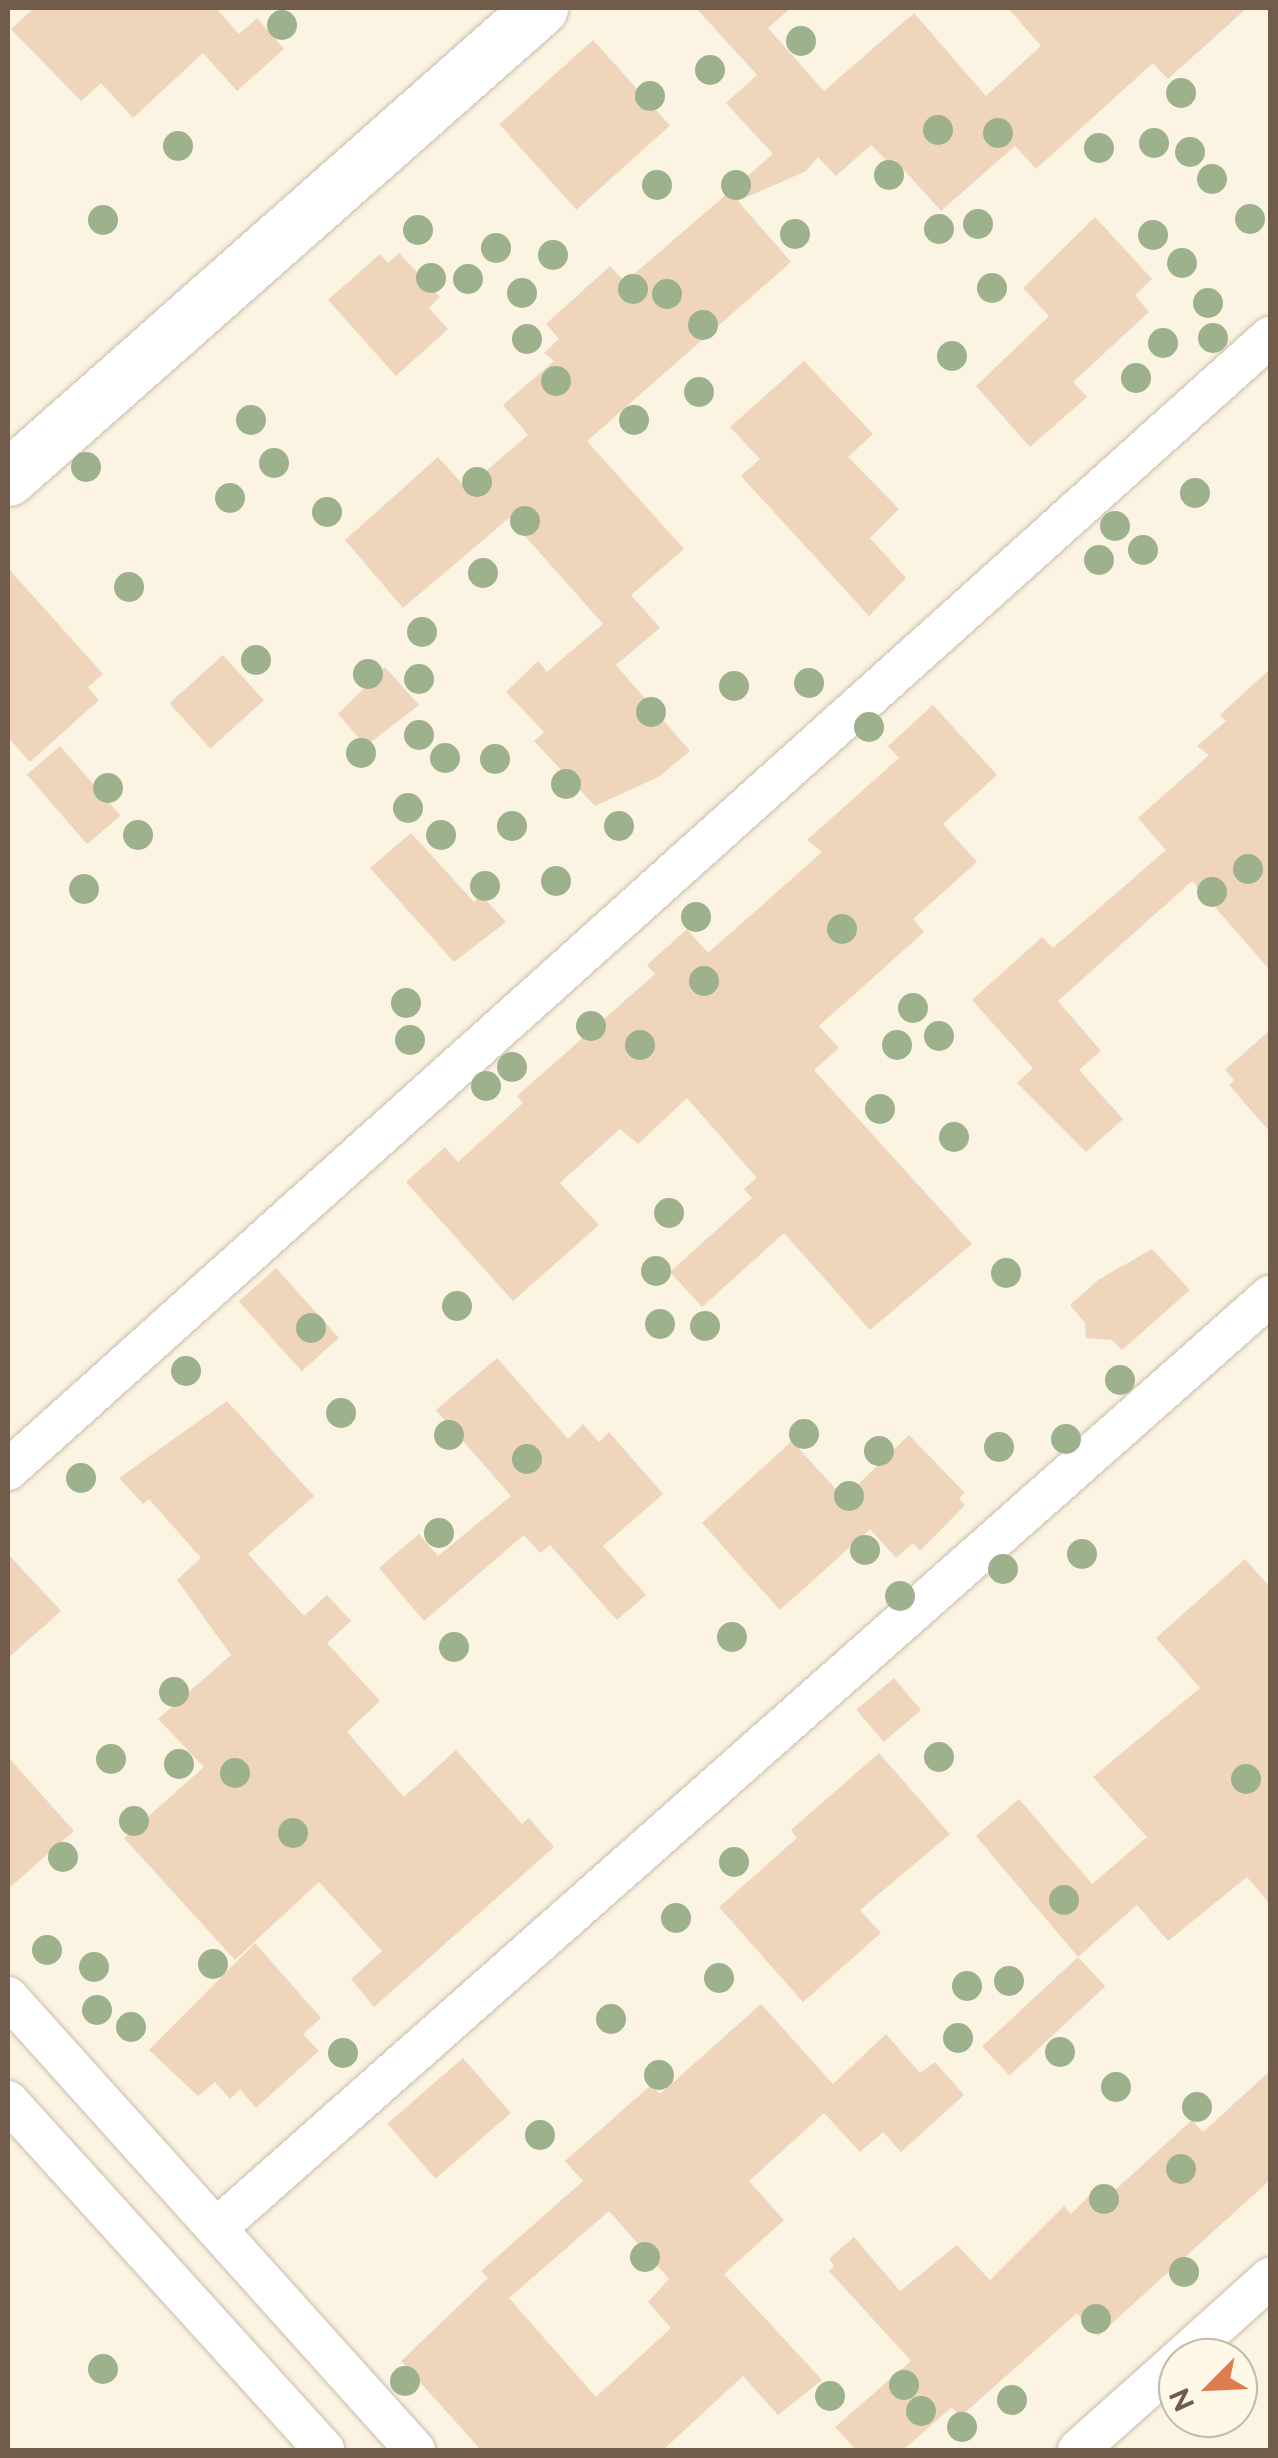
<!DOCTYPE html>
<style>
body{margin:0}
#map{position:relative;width:1278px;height:2458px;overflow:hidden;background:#fbf4e3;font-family:Raleway,sans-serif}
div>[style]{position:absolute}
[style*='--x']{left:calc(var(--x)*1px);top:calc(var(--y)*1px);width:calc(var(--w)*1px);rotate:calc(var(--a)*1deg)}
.building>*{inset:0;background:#eed5bc;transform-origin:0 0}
.roads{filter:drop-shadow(0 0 2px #cbbcaa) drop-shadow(0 0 2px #cbbcaa)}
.street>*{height:40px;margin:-20px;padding:0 20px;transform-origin:20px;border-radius:20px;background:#fff}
.secondary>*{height:55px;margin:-27.5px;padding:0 27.5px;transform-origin:27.5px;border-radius:27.5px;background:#fff}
.trees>*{width:30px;height:30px;margin:-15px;border-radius:50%;background:#9eb18d}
span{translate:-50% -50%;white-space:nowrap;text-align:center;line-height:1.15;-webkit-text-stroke:8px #fef8e9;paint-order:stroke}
.frame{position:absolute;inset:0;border:10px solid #715c4b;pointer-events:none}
.north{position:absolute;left:1158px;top:2338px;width:100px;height:100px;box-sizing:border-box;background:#fef8e9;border:2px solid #c6baaa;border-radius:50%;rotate:246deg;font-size:28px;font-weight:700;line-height:40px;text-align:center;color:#715c4b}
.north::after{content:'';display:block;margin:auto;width:35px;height:45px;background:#dd7d4f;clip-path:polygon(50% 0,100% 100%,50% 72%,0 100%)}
</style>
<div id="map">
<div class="building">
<i style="clip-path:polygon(34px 8px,216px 8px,239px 34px,257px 18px,284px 49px,237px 91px,203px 53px,133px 118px,101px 83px,81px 101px,11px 29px)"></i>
<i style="clip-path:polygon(696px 8px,791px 8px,768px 28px,824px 91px,914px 13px,986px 96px,1041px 46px,1008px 8px,1247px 8px,1168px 79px,1153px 63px,1036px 169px,1015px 146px,941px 211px,894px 159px,889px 163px,871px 145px,836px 176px,818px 157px,806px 171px,738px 201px,791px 262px,587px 441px,684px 549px,631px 595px,660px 628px,616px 665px,690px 751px,660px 776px,595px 806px,534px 741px,544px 732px,506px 692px,538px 661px,547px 672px,603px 624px,509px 518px,403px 608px,345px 540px,438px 457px,466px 488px,528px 435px,503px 405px,554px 361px,544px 353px,559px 339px,546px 324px,610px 266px,625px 282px,773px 154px,726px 103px,757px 75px)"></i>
<i style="left:593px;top:40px;width:115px;height:126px;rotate:48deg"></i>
<i style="clip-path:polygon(1095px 217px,1152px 279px,1135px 295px,1149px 312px,1073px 382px,1087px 397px,1030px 447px,976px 386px,1049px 316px,1023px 288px)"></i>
<i style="clip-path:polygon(399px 253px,440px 297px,429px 308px,448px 329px,396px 376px,328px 300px,380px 254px,388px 263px)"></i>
<i style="clip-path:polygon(804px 361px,873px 434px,848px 457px,899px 509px,870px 538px,906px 578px,869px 616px,741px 476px,760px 459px,730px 427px)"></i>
<i style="clip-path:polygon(8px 568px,103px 674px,88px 687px,99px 700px,30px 762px,8px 737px)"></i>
<i style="left:223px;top:655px;width:61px;height:72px;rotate:48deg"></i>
<i style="clip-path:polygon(385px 667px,419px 705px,366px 746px,338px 714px)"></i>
<i style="clip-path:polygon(1270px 669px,1270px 970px,1192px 881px,1058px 1001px,1101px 1051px,1079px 1070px,1123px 1119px,1086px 1152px,1017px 1083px,1033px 1068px,972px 1000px,1042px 937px,1053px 948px,1166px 850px,1138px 818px,1209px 755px,1197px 746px,1226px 721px,1220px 715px)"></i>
<i style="clip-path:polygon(933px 705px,997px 775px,943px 824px,977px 862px,913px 919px,924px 932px,819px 1026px,839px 1048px,814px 1070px,972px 1244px,870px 1330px,784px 1233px,702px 1307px,670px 1272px,752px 1198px,744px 1189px,757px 1178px,687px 1098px,638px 1144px,620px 1129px,560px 1183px,599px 1225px,513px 1301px,406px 1182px,445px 1147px,458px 1162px,523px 1103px,517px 1096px,655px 974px,647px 965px,687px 929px,708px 953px,822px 852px,807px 840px,899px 758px,888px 746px)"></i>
<i style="left:60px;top:746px;width:92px;height:44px;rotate:49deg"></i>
<i style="clip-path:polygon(411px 833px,474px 902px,481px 895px,506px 922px,454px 962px,370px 868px)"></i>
<i style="clip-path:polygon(1270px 1030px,1270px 1132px,1229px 1085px,1234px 1080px,1225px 1070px)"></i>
<i style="clip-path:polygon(1152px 1249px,1190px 1290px,1122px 1350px,1112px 1340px,1086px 1338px,1085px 1323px,1070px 1305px,1098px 1280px)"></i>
<i style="left:276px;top:1268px;width:94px;height:50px;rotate:48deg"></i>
<i style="clip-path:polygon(497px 1358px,568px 1439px,583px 1424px,599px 1442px,609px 1432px,663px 1494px,603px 1546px,646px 1595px,617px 1620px,550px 1545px,540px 1553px,524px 1535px,424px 1621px,379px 1568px,419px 1534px,438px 1556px,511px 1496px,436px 1410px)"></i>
<i style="clip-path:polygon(227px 1401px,314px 1496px,248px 1554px,304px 1616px,327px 1595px,351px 1621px,327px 1643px,380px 1701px,347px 1732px,404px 1797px,456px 1750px,522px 1824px,529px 1818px,554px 1847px,374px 2007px,351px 1979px,382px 1951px,319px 1882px,235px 1960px,124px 1838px,204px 1767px,158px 1719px,231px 1655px,177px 1580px,201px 1558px,149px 1499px,143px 1504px,119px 1478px)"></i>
<i style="clip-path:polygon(909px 1435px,965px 1493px,959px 1498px,965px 1505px,920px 1551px,913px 1543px,896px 1558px,870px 1529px,780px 1610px,702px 1523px,792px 1441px,844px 1498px)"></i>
<i style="clip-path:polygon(8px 1554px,61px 1611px,8px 1658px)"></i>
<i style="clip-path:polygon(1245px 1559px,1270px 1587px,1270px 1904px,1247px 1877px,1168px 1941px,1137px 1905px,1078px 1957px,976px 1836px,1019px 1799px,1092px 1884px,1147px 1837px,1093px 1777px,1200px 1688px,1156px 1638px)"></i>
<i style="left:894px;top:1678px;width:42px;height:49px;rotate:50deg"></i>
<i style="clip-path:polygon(879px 1753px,950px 1834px,860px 1910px,881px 1933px,803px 2002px,719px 1907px,797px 1838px,791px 1830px)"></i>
<i style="clip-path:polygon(8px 1757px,74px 1831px,8px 1889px)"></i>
<i style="clip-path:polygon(255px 1943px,321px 2018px,303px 2034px,319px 2051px,256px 2108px,240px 2089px,230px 2099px,215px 2082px,198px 2096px,149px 2050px)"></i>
<i style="left:1078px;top:1957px;width:40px;height:131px;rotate:47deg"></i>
<i style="clip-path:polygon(evenodd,761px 2004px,833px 2084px,886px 2034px,920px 2073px,935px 2062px,964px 2095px,901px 2152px,883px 2132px,860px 2152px,824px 2113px,749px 2181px,784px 2220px,724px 2274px,822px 2380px,778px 2415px,743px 2376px,663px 2450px,481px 2450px,401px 2361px,488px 2278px,481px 2271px,583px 2181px,565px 2161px,651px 2085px,660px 2094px,761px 2004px,609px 2211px,669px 2279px,648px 2302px,671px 2328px,596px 2397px,509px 2298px,609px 2211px)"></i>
<i style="left:463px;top:2058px;width:73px;height:100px;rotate:49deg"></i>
<i style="clip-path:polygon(1270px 2071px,1270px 2180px,1098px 2336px,1077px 2313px,960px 2417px,952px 2407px,903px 2450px,856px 2450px,835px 2427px,911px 2361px,829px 2271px,834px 2266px,829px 2259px,854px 2237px,900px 2291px,957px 2245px,990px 2280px,1064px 2206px,1071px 2214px,1093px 2192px,1102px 2202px,1192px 2120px,1203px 2132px)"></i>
</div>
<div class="roads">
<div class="street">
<i style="--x:8;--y:1470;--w:1696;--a:-41.92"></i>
<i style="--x:8;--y:1997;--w:609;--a:48.06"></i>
<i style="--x:8;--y:2101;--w:471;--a:47.8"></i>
<i style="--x:218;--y:2227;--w:1405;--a:-41.51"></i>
<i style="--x:1181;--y:2358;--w:120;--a:-42"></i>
<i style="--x:1078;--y:2450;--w:134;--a:-41.7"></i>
</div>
<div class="secondary">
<i style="--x:8;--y:478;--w:710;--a:-41.46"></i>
</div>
</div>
<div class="trees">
<i style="left:282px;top:25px"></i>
<i style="left:801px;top:41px"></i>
<i style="left:710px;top:70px"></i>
<i style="left:1181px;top:93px"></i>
<i style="left:650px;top:96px"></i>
<i style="left:938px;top:130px"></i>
<i style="left:998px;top:133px"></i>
<i style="left:1154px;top:143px"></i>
<i style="left:178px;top:146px"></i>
<i style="left:1099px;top:148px"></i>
<i style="left:1190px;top:152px"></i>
<i style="left:889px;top:175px"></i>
<i style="left:1212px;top:179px"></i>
<i style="left:657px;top:185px"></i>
<i style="left:736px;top:185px"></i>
<i style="left:1250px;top:219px"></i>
<i style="left:103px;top:220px"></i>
<i style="left:978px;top:224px"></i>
<i style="left:939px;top:229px"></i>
<i style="left:418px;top:230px"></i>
<i style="left:795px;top:234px"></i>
<i style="left:1153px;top:235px"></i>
<i style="left:496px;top:248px"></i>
<i style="left:553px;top:255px"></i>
<i style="left:1182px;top:263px"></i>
<i style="left:431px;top:278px"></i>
<i style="left:468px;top:279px"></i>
<i style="left:992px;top:288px"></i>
<i style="left:633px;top:289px"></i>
<i style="left:522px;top:293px"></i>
<i style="left:667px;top:294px"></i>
<i style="left:1208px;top:303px"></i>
<i style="left:703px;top:325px"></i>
<i style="left:1213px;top:338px"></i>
<i style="left:527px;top:339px"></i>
<i style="left:1163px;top:343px"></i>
<i style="left:952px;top:356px"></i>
<i style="left:1136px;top:378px"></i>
<i style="left:556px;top:381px"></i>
<i style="left:699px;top:392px"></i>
<i style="left:251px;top:420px"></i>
<i style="left:634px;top:420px"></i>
<i style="left:274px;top:463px"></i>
<i style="left:86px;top:467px"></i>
<i style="left:477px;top:482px"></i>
<i style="left:1195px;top:493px"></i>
<i style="left:230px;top:498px"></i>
<i style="left:327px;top:512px"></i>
<i style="left:525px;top:521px"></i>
<i style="left:1115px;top:526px"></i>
<i style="left:1143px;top:550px"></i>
<i style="left:1099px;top:560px"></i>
<i style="left:483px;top:573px"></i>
<i style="left:129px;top:587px"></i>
<i style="left:422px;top:632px"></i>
<i style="left:256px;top:660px"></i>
<i style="left:368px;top:674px"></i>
<i style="left:419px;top:679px"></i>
<i style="left:809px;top:683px"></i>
<i style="left:734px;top:686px"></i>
<i style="left:651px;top:712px"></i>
<i style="left:869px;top:727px"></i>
<i style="left:419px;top:735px"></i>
<i style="left:361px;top:753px"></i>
<i style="left:445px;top:758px"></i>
<i style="left:495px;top:759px"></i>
<i style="left:566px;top:784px"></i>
<i style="left:108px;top:788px"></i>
<i style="left:408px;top:808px"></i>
<i style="left:512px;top:826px"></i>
<i style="left:619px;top:826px"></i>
<i style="left:138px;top:835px"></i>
<i style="left:441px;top:835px"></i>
<i style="left:1248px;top:869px"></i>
<i style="left:556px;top:881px"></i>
<i style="left:485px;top:886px"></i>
<i style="left:84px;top:889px"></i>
<i style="left:1212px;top:892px"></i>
<i style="left:696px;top:917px"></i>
<i style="left:842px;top:929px"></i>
<i style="left:704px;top:981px"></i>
<i style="left:406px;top:1003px"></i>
<i style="left:913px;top:1008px"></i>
<i style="left:591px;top:1026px"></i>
<i style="left:939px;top:1036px"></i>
<i style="left:410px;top:1040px"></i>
<i style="left:640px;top:1045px"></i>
<i style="left:897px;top:1045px"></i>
<i style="left:512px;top:1067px"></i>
<i style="left:486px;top:1086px"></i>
<i style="left:880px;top:1109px"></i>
<i style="left:954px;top:1137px"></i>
<i style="left:669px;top:1213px"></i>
<i style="left:656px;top:1271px"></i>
<i style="left:1006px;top:1273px"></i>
<i style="left:457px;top:1306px"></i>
<i style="left:660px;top:1324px"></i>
<i style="left:705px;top:1326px"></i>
<i style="left:311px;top:1328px"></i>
<i style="left:186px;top:1371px"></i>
<i style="left:1120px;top:1380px"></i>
<i style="left:341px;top:1413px"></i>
<i style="left:804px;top:1434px"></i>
<i style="left:449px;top:1435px"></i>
<i style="left:1066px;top:1439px"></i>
<i style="left:999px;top:1447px"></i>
<i style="left:879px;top:1451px"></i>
<i style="left:527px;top:1459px"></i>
<i style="left:81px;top:1478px"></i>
<i style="left:849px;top:1496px"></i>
<i style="left:439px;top:1533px"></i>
<i style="left:865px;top:1550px"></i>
<i style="left:1082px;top:1554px"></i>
<i style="left:1003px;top:1569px"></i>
<i style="left:900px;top:1596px"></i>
<i style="left:732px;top:1637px"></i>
<i style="left:454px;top:1647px"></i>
<i style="left:174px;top:1692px"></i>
<i style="left:939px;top:1757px"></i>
<i style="left:111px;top:1759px"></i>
<i style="left:179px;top:1764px"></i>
<i style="left:235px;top:1773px"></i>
<i style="left:1246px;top:1779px"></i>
<i style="left:134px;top:1821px"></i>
<i style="left:293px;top:1833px"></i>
<i style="left:63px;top:1857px"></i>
<i style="left:734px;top:1862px"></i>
<i style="left:1064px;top:1900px"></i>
<i style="left:676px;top:1918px"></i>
<i style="left:47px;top:1950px"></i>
<i style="left:213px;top:1964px"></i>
<i style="left:94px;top:1967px"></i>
<i style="left:719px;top:1978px"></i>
<i style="left:1009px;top:1981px"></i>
<i style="left:967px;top:1986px"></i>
<i style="left:97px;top:2010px"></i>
<i style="left:611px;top:2019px"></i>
<i style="left:131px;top:2027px"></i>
<i style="left:958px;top:2038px"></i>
<i style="left:1060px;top:2052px"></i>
<i style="left:343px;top:2053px"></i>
<i style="left:659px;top:2075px"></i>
<i style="left:1116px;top:2087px"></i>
<i style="left:1197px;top:2107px"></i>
<i style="left:540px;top:2135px"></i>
<i style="left:1181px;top:2169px"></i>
<i style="left:1104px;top:2199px"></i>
<i style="left:645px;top:2257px"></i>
<i style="left:1184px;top:2272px"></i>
<i style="left:1096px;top:2319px"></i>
<i style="left:103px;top:2369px"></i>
<i style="left:405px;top:2381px"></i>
<i style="left:904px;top:2385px"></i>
<i style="left:830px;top:2396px"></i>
<i style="left:1012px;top:2400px"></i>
<i style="left:921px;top:2411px"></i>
<i style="left:962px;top:2427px"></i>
</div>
<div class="frame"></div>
<div class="north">N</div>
</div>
